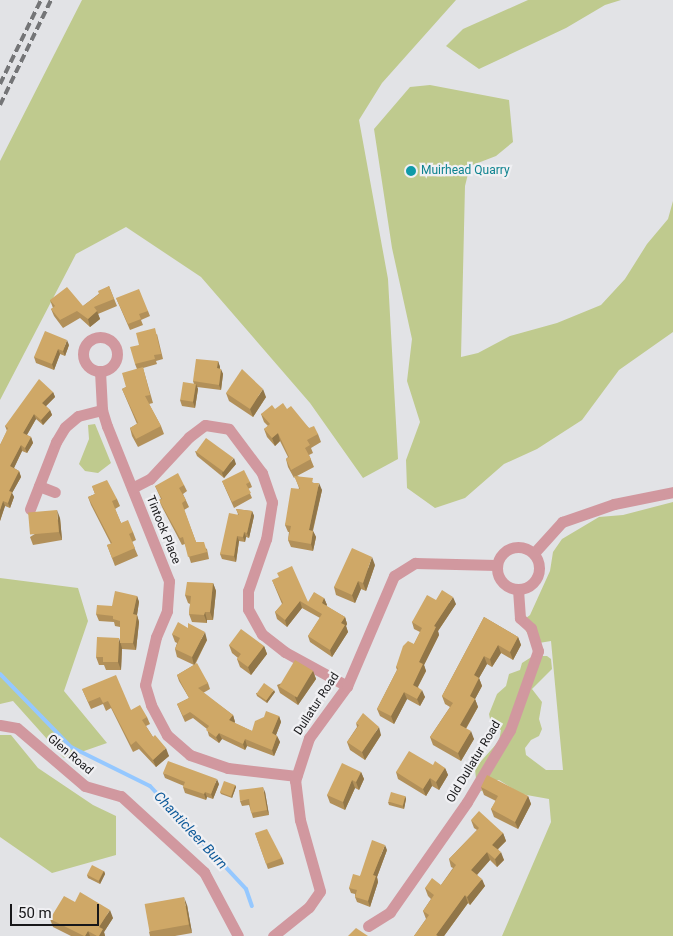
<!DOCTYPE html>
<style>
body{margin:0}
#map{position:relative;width:673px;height:936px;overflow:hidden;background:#e2e3e6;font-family:Roboto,sans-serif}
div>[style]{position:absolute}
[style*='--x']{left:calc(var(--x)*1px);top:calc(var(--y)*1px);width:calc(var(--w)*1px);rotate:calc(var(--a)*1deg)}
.green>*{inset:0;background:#bfca8e}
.stream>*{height:4px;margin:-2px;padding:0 2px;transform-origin:2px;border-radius:2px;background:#95c8ff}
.minor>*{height:11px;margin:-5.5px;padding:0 5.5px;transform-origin:5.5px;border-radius:5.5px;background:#d1989f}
.minor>.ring{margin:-5.5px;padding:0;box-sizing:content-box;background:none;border:11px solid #d1989f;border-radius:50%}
.rail>*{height:4px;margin-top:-2px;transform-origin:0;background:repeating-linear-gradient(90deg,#747577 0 8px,transparent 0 12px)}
.wall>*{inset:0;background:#b29059}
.shaded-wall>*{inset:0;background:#917648}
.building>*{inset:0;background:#cfa867;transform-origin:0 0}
.dots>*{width:14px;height:14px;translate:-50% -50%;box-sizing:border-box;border:2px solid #f0f0f3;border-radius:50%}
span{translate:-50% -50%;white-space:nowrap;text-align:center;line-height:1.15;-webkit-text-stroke:4.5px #f0f0f3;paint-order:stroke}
.culture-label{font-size:12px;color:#0d838f}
.left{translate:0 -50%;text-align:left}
.street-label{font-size:12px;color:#18181a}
.water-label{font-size:14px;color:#0d5999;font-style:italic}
.scale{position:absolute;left:10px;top:904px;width:89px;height:22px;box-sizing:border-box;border:2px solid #18181a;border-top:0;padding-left:6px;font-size:15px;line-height:18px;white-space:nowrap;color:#18181a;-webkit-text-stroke:4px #f0f0f3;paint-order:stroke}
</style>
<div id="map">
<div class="green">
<i style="clip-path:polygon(82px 0,456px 0,382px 83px,359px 120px,388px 279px,398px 459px,363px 478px,310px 403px,201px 277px,126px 227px,76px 254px,0 400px,0 161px)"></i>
<i style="clip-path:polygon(528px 0,621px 0,605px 5px,566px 28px,479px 69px,446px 46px,463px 29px)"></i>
<i style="clip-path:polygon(430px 85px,509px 100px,513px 142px,496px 156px,470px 166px,465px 186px,461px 357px,478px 353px,510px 336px,557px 323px,601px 305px,625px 279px,647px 244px,668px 219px,673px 201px,673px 332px,619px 370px,582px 420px,537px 449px,504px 464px,465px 498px,435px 508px,407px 488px,406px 460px,420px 422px,407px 381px,412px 339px,392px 248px,374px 129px,410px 87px)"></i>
<i style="clip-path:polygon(95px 424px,111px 463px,98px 473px,85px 471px,79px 464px,89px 439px,88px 425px)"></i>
<i style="clip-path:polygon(673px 502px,673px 936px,502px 936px,551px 822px,549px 799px,521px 794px,499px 780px,489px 780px,482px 791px,477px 791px,475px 768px,499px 741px,501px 730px,491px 724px,489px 714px,497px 694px,506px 686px,509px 674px,520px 670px,522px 663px,533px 656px,547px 656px,551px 659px,552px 669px,532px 689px,542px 702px,539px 719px,542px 729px,539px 736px,531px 740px,525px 748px,526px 755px,546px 770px,563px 770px,551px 641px,539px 643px,530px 638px,521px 622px,530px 615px,550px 571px,553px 552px,562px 539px,599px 517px,623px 515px)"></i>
<i style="clip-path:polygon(0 578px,78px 588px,88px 621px,64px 691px,107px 743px,64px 758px,13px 701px,0 704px)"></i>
<i style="clip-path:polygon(0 735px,11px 735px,38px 768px,93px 805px,116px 816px,116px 855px,52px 873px,0 837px)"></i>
</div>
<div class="stream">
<i style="--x:0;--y:674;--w:102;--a:45.8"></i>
<i style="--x:71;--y:747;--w:88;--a:26.3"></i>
<i style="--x:150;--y:786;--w:141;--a:47"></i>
<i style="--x:246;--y:889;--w:18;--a:71"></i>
</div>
<div class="minor">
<i class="ring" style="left:83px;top:337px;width:23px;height:23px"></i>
<i style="--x:100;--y:371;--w:39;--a:87"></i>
<i style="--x:102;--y:410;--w:17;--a:73"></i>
<i style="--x:107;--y:426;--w:167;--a:68.2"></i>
<i style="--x:169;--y:581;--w:30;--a:94"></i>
<i style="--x:167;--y:611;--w:28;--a:113"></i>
<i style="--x:156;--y:637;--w:49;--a:102.9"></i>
<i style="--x:145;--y:685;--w:21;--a:73"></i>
<i style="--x:151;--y:705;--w:34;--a:62"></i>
<i style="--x:167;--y:735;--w:30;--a:41"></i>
<i style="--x:190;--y:755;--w:40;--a:18.9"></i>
<i style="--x:228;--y:768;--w:69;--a:6.6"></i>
<i style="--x:39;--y:486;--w:17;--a:21"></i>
<i style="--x:132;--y:488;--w:20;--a:-27"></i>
<i style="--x:150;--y:479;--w:57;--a:-47.1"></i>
<i style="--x:189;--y:437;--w:20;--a:-37"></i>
<i style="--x:205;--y:425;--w:24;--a:9"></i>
<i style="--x:229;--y:429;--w:55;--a:53.1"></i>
<i style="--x:262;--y:473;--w:31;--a:71"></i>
<i style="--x:272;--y:502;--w:37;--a:99"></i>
<i style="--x:266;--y:539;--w:55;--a:109.1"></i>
<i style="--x:248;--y:591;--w:18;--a:90"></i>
<i style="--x:248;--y:609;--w:29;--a:61"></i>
<i style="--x:262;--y:634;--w:29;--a:38"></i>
<i style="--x:285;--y:652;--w:71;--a:28.7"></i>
<i style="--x:30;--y:509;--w:72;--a:-68.8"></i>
<i style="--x:56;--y:442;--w:17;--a:-59"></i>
<i style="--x:65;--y:427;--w:17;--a:-40"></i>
<i style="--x:78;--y:416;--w:25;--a:-14"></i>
<i class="ring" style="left:497px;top:547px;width:31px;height:31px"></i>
<i style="--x:534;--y:553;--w:42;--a:-47.9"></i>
<i style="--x:562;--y:522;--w:55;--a:-19.1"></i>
<i style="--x:614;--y:504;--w:60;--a:-11.5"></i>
<i style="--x:0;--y:725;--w:17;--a:10"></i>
<i style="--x:17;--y:728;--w:89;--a:40.5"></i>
<i style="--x:85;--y:786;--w:37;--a:16"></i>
<i style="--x:121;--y:796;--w:113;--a:42.5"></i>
<i style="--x:204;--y:872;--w:72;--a:62"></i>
<i style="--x:368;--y:926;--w:26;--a:-32"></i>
<i style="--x:390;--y:912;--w:134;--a:-55"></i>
<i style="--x:467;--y:802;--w:84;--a:-59.2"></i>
<i style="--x:510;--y:730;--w:84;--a:-70.5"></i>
<i style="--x:538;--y:651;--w:24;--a:-107"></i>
<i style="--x:531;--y:628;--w:15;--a:-138"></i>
<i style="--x:520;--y:618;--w:29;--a:-94"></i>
<i style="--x:273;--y:936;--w:46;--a:-38.9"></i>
<i style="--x:309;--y:907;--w:19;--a:-55"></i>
<i style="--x:320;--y:891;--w:74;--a:-105.7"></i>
<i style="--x:300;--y:820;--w:39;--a:-97"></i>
<i style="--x:295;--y:781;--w:45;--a:-72"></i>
<i style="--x:309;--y:738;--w:64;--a:-53.8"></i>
<i style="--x:347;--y:686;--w:120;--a:-66.9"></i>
<i style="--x:394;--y:576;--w:25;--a:-32"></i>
<i style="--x:415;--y:563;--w:81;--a:1.4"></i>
</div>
<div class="rail">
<i style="--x:0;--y:84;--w:93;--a:-64"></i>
<i style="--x:0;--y:105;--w:117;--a:-64.1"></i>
</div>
<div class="wall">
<i style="clip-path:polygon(109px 286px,117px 306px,98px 314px,100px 319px,90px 327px,80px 318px,63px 328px,54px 316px,51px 309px,53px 308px,50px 300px,83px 306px)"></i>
<i style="clip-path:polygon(116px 298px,148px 311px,150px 316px,141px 320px,143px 325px,130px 330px)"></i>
<i style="clip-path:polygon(157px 334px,163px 359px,156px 361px,157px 364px,143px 368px,153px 403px,149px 404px,161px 426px,164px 434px,138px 447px,132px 436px,130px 428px,137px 424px,122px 389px,126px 387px,137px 369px,135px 364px,139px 345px)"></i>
<i style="clip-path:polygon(69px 345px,65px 356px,60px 354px,54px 370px,36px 363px,34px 357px)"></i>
<i style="clip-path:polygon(218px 361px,220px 367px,220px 369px,223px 374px,221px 390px,197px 387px,198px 389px,195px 408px,182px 406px,180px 400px,194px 384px,193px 381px)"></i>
<i style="clip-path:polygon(53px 392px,55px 397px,46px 406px,50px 410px,52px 415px,43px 425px,36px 419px,27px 435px,31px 437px,33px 443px,27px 453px,22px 451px,14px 468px,19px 471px,21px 477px,12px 493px,14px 497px,10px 508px,5px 506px,0 521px,0 445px,7px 431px,5px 426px)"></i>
<i style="clip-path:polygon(226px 393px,266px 397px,253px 417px,229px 401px)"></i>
<i style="clip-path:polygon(275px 409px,287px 409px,309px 428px,318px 434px,321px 442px,311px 448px,313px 453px,309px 455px,314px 467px,297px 476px,314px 483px,322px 490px,313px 531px,316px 537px,313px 551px,291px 547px,288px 540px,289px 532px,288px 532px,285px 525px,299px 488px,295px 477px,294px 478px,288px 467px,286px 459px,288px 457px,280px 441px,275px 446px,267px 437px,264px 429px,268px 426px,264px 422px,261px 414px)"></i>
<i style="clip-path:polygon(195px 451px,236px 464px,224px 478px,197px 456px)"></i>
<i style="clip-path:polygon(222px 481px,250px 482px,252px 487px,248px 489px,252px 498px,234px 508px)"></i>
<i style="clip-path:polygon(184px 485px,187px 491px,183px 494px,189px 507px,184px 510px,196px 542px,207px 549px,209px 559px,191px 563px,185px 544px,182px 545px,162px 507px,159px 500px,161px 499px,155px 486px)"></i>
<i style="clip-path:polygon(92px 486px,117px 499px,120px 506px,115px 509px,121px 523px,133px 532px,136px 540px,132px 542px,138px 556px,115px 566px,107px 545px,111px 544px,91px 505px,88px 497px,95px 494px)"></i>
<i style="clip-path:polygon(236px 509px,252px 511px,254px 516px,249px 538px,246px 537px,245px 542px,239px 541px,236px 562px,222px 559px,220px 554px,238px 514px)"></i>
<i style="clip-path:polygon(60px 518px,62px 540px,33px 545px,30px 537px)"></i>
<i style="clip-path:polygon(375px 565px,366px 591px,361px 589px,355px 603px,336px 595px,334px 587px)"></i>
<i style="clip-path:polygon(272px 580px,308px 602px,324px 598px,327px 605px,326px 606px,345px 617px,347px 624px,346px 626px,348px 632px,332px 657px,310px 642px,308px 636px,320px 618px,302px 608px,287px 627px,277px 619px,275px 612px,282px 604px)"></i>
<i style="clip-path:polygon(213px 583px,216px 591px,213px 620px,207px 620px,207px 623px,192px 622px,189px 614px,190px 604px,188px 603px,185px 595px)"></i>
<i style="clip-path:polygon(137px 596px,139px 602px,137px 615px,139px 622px,136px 650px,122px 649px,122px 648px,121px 670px,106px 670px,104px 665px,99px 665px,96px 657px,120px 641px,120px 627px,115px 626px,114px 622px,99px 621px,96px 614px,112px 606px)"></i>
<i style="clip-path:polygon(436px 600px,456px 604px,438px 631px,439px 635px,424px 665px,426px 671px,418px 687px,425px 697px,420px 706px,407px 699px,394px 724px,380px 716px,377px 709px,397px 670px,396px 667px,414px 644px,420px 632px,414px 629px,412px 622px)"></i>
<i style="clip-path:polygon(484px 617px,518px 637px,521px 645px,513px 660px,501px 653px,492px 667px,487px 664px,479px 678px,482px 686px,475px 699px,478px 707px,466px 729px,474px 739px,461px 761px,433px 745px,430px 737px,450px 707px,445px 704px,442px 696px)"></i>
<i style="clip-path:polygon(172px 634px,207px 640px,195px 665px,208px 683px,210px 689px,203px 693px,233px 715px,235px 722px,234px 723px,252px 731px,279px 716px,281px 722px,276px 735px,277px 736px,280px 742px,274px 756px,247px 746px,245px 750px,222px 739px,219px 743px,209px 736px,207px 729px,193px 718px,185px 722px,177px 704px,189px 698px,179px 681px,177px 675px,194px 665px,177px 657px,175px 649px,177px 643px,175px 642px)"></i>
<i style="clip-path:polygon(229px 645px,264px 646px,267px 654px,251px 675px,240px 667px,237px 659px,238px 658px,232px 653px)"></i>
<i style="clip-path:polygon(313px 671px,316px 679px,298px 705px,280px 693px,277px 685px)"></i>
<i style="clip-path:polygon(82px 689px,147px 717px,150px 724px,146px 726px,153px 737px,169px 756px,156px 767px,139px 749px,133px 752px,111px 708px,106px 711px,103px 704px,91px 709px)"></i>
<i style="clip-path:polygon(275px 692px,267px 703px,257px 696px,256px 693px)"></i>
<i style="clip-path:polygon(356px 723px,381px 735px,365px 760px,350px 750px,347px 742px,357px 727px)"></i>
<i style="clip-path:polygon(433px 765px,445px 768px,448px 775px,439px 790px,432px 786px,426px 796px,398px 779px,396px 772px)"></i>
<i style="clip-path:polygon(361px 772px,364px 779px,359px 790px,355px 788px,345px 810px,330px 803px,327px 795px)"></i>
<i style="clip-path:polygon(163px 773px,219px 784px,213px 799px,207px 797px,206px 800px,185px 793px,183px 787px,184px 786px,165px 778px)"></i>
<i style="clip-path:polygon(235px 785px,236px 787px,232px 798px,221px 794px,220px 792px)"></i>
<i style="clip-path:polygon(481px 787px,528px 796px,531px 804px,518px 829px,494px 817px,491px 809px,496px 801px,484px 795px)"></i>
<i style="clip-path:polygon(265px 792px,269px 815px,253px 818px,249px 805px,242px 806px,240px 801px)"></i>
<i style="clip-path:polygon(405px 796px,406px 799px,404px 809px,389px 805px,388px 802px)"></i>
<i style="clip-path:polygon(471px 820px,503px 833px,506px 841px,498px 849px,504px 860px,497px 867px,490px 860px,477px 875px,485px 886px,470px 905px,468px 903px,444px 936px,414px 936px,426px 919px,423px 911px,431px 899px,428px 896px,425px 888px,441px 885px,453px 868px,451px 867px,449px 859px,477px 830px,474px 828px)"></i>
<i style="clip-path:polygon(255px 833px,282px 858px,284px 864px,268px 869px)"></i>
<i style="clip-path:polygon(387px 850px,377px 877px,378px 882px,370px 907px,357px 902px,355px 897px,355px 894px,351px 893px,349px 888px,360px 876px)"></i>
<i style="clip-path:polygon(104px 871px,105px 874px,100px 884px,88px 878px,87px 875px)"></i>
<i style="clip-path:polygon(75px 902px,113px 918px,104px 932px,105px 936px,71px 936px,53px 927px,50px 919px)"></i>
<i style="clip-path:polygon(187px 905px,192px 933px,175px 936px,150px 936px,149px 932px)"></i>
</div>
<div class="shaded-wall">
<i style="clip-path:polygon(97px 311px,100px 319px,90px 327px,88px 319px)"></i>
<i style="clip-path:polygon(67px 340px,69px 345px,65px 356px,63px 351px)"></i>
<i style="clip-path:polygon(58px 349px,60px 354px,54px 370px,52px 364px)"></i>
<i style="clip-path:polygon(218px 361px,220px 367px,219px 374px,217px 368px)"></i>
<i style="clip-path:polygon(221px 369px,223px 374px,221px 390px,219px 385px)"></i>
<i style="clip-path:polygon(196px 384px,198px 389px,195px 408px,193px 402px)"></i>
<i style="clip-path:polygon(263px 389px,266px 397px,253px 417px,250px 409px)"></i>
<i style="clip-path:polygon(53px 392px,55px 397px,44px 408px,42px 403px)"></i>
<i style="clip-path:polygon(50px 410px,52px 415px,43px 425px,41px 420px)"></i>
<i style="clip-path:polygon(34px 414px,36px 419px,25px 438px,23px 433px)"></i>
<i style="clip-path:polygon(278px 433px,280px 441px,275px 446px,272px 438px)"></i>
<i style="clip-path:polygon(31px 437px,33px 443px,27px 453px,25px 448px)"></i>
<i style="clip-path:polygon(21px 445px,22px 451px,12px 472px,10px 466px)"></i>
<i style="clip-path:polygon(234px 458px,236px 464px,224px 478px,222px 473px)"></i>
<i style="clip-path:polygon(19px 471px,21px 477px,12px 493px,14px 497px,10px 508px,8px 503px,9px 491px)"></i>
<i style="clip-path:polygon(319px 483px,322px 490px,311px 537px,309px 530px)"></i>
<i style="clip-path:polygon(3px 501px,5px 506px,0 521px,0 510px)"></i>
<i style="clip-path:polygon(57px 510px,60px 518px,62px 540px,59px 532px)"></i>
<i style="clip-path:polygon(252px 511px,254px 516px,249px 538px,247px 533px)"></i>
<i style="clip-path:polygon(313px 531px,316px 537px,313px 551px,311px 544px)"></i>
<i style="clip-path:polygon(244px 532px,246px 537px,245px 542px,243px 537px)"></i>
<i style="clip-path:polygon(237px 536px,239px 541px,236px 562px,234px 556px)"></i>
<i style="clip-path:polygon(372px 557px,375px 565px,366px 591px,363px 583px)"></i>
<i style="clip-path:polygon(358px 581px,361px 589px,355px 603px,352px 595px)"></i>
<i style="clip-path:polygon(213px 583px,216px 591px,213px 620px,210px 612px)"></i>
<i style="clip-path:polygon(137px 596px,139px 602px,136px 621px,133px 614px)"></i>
<i style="clip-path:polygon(453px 597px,456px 604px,438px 631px,439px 635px,424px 665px,426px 671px,415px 692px,413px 685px,419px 662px,434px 626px)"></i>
<i style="clip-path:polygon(324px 598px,327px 605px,324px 609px,322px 603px)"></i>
<i style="clip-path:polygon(300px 601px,302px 608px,287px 627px,285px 620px)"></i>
<i style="clip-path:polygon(205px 612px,207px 620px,207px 623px,204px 615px)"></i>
<i style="clip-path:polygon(137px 615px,139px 622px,136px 650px,133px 643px)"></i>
<i style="clip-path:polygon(345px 617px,347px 624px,346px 626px,348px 632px,332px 657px,330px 650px,341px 623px)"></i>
<i style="clip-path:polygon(205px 632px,207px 640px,194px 665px,192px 657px)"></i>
<i style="clip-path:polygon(518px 637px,521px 645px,513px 660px,510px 652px)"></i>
<i style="clip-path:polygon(119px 638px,122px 648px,121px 670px,118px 662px)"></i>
<i style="clip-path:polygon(498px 645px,501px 653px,492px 667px,490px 659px)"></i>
<i style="clip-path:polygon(264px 646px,267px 654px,251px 675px,248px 667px)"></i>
<i style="clip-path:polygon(484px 656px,487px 664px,479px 678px,482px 686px,475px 699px,478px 707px,463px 733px,460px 725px,474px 675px)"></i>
<i style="clip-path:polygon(313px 671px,316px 679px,298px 705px,295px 697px)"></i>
<i style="clip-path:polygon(274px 690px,275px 692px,267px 703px,266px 700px)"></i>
<i style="clip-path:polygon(422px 690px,425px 697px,420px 706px,417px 699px)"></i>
<i style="clip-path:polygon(404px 692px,407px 699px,394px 724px,391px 716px)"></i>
<i style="clip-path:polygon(233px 715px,235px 722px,231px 727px,229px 720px)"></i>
<i style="clip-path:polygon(279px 716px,281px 722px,274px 740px,272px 733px)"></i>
<i style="clip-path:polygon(379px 727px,381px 735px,365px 760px,362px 752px)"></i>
<i style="clip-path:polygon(471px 731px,474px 739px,461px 761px,458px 753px)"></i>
<i style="clip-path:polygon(219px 733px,222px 739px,219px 743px,216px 737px)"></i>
<i style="clip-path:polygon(277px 736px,280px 742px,274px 756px,272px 750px)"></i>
<i style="clip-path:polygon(245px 739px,247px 746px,245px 750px,243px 744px)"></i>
<i style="clip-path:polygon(166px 748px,169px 756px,156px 767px,153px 760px)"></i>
<i style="clip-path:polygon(445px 768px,448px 775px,439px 790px,436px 782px)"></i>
<i style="clip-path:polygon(361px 772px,364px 779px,359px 790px,356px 782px)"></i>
<i style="clip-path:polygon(430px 778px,432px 786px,426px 796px,423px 789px)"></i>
<i style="clip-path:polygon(217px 779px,219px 784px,213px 799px,211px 794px)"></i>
<i style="clip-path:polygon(352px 780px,355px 788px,345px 810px,343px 802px)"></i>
<i style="clip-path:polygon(235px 785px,236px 787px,232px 798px,231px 795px)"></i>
<i style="clip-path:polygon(263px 787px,265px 792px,269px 815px,267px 810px)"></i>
<i style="clip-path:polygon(205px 792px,207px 797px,206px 800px,204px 794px)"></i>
<i style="clip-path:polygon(405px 796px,406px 799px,404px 809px,403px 806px)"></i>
<i style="clip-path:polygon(528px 796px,531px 804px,518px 829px,515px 822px)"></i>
<i style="clip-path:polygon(503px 833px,506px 841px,495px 852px,492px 845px)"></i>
<i style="clip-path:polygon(385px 845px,387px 850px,377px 877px,378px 882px,370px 907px,368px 901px,373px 875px)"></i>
<i style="clip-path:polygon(487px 852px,490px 860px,474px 878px,471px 870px)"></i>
<i style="clip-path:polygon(501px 852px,504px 860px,497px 867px,495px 859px)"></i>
<i style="clip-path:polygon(104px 871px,105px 874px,100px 884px,99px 881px)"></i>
<i style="clip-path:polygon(482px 879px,485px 886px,470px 905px,467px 897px)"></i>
<i style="clip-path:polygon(465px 895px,468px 903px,444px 936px,437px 936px,436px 935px)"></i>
<i style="clip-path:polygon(184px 897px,187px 905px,192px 933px,189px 925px)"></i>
<i style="clip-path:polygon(110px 910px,113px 918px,104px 932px,105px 936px,99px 936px,99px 927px)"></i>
<i style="clip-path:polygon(88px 931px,90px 936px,85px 936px)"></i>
</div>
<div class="building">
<i style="clip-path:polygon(109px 286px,114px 299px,94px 307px,97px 311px,88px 319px,77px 311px,60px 320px,51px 309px,55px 306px,50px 300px,67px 287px,83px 306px,99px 294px,98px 291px)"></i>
<i style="clip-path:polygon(139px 289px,148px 311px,139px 314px,141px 319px,128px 324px,116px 298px)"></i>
<i style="clip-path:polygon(155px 328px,161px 354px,154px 355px,155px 359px,135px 364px,130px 347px,139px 345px,136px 333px)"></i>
<i style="clip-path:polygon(45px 331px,67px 340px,63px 351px,58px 349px,52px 364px,34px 357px)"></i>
<i style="clip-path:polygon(196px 359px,218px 361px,217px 368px,221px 369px,219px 385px,193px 381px)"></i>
<i style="clip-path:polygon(143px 367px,150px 395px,145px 396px,161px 426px,136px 439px,130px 428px,138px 423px,122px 389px,126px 387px,122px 373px)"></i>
<i style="clip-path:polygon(242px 369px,263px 389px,250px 409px,226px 393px)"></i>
<i style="clip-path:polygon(39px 379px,53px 392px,42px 403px,50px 410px,41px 420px,34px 414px,23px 433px,31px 437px,25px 448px,21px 445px,10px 466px,19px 471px,9px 491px,12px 492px,8px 503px,3px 501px,0 510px,0 445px,8px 428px,5px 426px)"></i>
<i style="left:183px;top:382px;width:13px;height:18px;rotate:9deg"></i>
<i style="clip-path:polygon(283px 403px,287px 409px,291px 406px,309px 428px,314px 426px,318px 434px,307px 440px,310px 445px,305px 448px,311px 459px,291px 470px,286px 459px,289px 457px,278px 433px,272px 438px,264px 429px,270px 424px,261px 414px,272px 405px,275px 409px)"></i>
<i style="left:206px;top:438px;width:34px;height:17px;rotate:36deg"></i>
<i style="clip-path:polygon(244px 470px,250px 482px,246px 484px,251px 493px,232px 502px,222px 481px)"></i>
<i style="clip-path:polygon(178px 473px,184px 485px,179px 488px,186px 500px,182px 503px,196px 542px,204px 542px,207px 552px,188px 557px,183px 537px,180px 538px,159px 500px,162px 499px,155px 486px)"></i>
<i style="clip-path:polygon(294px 476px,313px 478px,312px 483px,319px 483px,309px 530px,313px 531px,311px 544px,288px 540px,291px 526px,285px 525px,291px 488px,300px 489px)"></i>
<i style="clip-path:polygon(107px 480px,117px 499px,112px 501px,121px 523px,128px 520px,133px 532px,129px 534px,135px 548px,112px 558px,107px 545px,112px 543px,88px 497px,95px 494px,92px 486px)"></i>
<i style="clip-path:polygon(236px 509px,252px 511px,247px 533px,244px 532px,243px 537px,237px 536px,234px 556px,220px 554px,229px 513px,239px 515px)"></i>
<i style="left:57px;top:510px;width:22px;height:29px;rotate:85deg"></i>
<i style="clip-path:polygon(352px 548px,372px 557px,363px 583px,358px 581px,352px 595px,334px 587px)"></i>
<i style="clip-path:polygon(292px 566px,308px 602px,314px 592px,324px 598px,322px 603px,345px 617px,341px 623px,345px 625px,330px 650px,308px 636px,322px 614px,300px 601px,285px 620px,275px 612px,283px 603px,272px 580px,279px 577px,277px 573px)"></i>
<i style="clip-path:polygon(187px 582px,213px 583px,210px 612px,205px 612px,204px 615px,189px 614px,191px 596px,185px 595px)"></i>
<i style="clip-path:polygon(442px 590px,453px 597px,434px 626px,436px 627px,419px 662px,423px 664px,413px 685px,422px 690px,417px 699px,404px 692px,391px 716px,377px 709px,398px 668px,396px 667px,403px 646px,408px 641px,414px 644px,422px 628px,412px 622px,427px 595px,436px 600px)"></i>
<i style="clip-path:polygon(115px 591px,137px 596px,133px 614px,137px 615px,133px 643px,120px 643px,120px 621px,113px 619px,113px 616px,96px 614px,97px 605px,112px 606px)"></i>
<i style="clip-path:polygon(484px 617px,518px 637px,510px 652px,498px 645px,490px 659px,484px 656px,474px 675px,479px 678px,470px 696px,475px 699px,460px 725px,471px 731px,458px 753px,430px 737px,453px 703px,442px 696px)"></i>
<i style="clip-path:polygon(178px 622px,188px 628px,188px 623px,205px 632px,192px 657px,175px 649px,180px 638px,172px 634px)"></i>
<i style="clip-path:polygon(241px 629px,264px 646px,248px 667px,237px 659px,241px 654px,229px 645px)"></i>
<i style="clip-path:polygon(97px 637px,119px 638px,118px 662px,103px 662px,103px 657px,96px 657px)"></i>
<i style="left:295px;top:660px;width:21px;height:31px;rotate:31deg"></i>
<i style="clip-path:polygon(197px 663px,208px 683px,198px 688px,233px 715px,229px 720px,252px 731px,255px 721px,264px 717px,266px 711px,279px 716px,272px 733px,277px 736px,272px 750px,245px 739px,243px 744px,219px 733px,216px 737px,206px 730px,209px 726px,190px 712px,183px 716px,177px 704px,189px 698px,177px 675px)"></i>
<i style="clip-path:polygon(116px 675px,131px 710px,140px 705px,147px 717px,142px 720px,153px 737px,155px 735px,166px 748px,153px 760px,136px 741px,131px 745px,108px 701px,103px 703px,100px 697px,88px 702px,82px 689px)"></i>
<i style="left:264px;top:683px;width:12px;height:13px;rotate:35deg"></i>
<i style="clip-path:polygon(363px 713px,379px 727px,362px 752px,347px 742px,359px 725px,356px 723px)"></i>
<i style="clip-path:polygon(409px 751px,433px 765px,435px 761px,445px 768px,436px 782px,430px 778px,423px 789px,396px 772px)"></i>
<i style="clip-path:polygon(168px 761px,217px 779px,211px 794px,205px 792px,204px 794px,183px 787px,185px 782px,163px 773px)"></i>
<i style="clip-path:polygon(342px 763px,361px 772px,356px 782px,352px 780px,343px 802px,327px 795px)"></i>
<i style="clip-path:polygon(487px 775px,528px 796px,515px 822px,491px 809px,498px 796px,481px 787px)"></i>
<i style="left:224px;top:781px;width:12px;height:12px;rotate:20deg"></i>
<i style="clip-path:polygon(263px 787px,267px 810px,251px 813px,249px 799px,240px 801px,239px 790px)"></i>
<i style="left:391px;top:792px;width:15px;height:10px;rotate:16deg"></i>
<i style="clip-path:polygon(479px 811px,503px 833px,492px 845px,501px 852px,495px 859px,487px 852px,471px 870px,482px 879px,467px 897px,465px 895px,436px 935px,438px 936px,414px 936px,429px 915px,423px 911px,434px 895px,425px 888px,432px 878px,441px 885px,456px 865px,449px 859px,479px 828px,471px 820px)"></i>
<i style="clip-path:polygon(267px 829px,282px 858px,266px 864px,255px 833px)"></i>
<i style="clip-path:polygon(372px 840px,385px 845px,373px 875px,376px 876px,368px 901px,355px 897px,357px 890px,349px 888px,353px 874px,360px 876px)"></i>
<i style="left:92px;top:865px;width:13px;height:11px;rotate:27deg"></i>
<i style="clip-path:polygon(80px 892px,110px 910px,99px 927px,103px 929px,99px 936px,97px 936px,88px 931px,85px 936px,84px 936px,50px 919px,64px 896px,75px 902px)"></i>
<i style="left:184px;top:897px;width:28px;height:40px;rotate:80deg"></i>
<i style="clip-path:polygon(356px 928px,368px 936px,348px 936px)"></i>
</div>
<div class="dots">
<i style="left:411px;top:171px;background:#0f9aa8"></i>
</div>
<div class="culture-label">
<span class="left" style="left:421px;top:171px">Muirhead Quarry</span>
</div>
<div class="street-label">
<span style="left:163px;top:530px;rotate:68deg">Tintock Place</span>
<span style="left:317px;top:704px;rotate:-57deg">Dullatur Road</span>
<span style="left:70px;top:755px;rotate:40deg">Glen Road</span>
<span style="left:474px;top:762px;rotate:-59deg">Old Dullatur Road</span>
</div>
<div class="water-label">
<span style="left:191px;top:830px;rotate:47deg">Chanticleer Burn</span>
</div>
<div class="scale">50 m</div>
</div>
